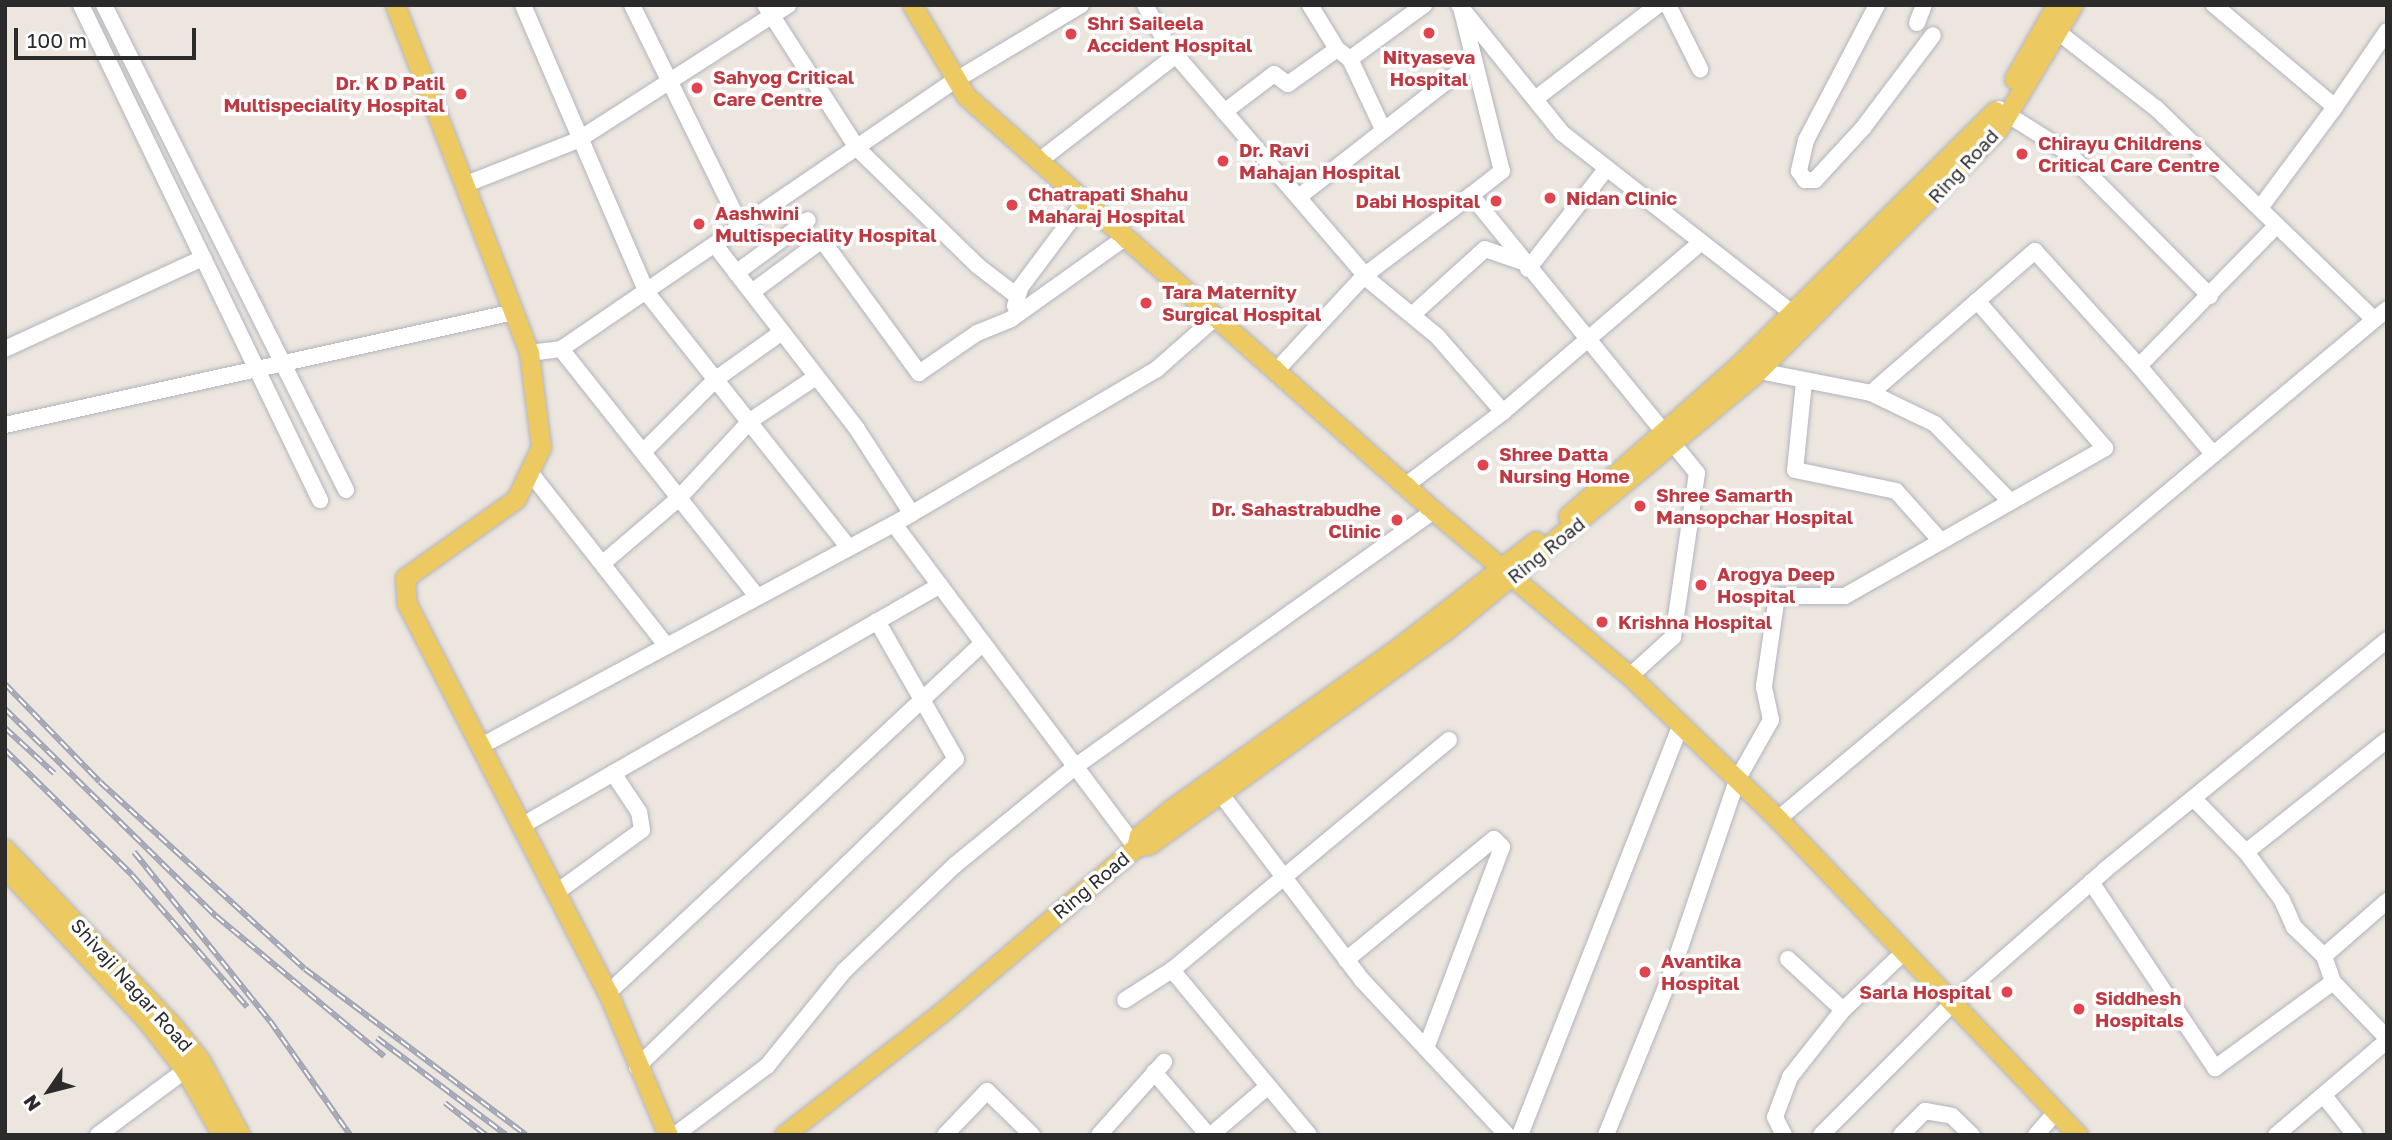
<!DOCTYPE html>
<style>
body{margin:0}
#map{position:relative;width:2392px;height:1140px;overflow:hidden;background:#ede6de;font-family:"Golos Text",sans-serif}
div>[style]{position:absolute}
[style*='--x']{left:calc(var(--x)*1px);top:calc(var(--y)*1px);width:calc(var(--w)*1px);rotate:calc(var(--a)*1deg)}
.roads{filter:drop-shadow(0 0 2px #b1b4be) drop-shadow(0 0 2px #b1b4be)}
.minor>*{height:16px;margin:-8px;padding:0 8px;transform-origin:8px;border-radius:8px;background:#fff}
.major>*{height:19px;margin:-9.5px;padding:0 9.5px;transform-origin:9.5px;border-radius:9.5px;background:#edc962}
.rail>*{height:6px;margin-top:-3px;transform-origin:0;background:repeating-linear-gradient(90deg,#fff 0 10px,#a0a4b5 0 20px);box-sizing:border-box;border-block:2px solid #a0a4b5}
.dots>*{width:19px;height:19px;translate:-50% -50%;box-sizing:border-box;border:4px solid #fff;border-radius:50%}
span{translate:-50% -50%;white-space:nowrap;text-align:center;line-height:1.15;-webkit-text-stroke:7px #fff;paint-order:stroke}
.health-label{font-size:19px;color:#be3a42;font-weight:700}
.left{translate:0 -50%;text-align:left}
.right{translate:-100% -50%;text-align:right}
.street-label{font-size:19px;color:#2b2b2b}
.frame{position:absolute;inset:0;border:7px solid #2b2b2b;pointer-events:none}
.north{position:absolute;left:14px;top:1056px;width:70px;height:70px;-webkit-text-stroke:5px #fff;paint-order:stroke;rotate:235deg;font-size:19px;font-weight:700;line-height:28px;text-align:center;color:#2b2b2b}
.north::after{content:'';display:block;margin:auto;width:24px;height:32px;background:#2b2b2b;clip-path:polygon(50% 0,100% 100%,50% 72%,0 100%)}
.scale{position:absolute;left:14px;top:28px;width:182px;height:32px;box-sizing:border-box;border:4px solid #2b2b2b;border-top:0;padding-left:9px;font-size:21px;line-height:24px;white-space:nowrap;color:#2b2b2b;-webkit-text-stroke:5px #fff;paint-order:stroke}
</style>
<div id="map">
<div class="roads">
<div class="minor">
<i style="--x:81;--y:5;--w:550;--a:64.23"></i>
<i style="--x:104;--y:5;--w:542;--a:63.48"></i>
<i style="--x:523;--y:5;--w:314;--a:66.7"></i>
<i style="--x:647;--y:293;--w:325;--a:51.6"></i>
<i style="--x:632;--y:5;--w:247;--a:63.8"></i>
<i style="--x:765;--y:5;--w:170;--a:57.2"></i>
<i style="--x:857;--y:148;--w:169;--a:44.3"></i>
<i style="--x:978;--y:266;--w:49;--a:37.6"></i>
<i style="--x:1145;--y:5;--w:47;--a:60.7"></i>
<i style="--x:1168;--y:46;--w:310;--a:49.3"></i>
<i style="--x:1370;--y:281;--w:87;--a:39.4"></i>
<i style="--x:1437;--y:336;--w:101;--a:49"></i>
<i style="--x:1503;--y:412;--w:121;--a:143"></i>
<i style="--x:1310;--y:5;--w:52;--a:58.5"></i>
<i style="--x:1459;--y:5;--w:164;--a:51.2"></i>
<i style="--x:1562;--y:133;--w:302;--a:38"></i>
<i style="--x:1668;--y:5;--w:72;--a:63.4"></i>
<i style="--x:1877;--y:5;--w:153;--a:117.7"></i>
<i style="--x:1806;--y:140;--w:32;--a:103"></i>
<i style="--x:1799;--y:171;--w:11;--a:56"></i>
<i style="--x:1805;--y:180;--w:10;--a:0"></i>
<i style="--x:1815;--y:180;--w:71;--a:-47.3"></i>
<i style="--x:1863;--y:128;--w:116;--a:-53"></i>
<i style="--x:2214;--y:5;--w:158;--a:40.1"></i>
<i style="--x:2335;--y:107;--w:126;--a:126.6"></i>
<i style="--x:1462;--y:11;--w:165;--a:76"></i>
<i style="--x:1502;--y:171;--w:39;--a:142"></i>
<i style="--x:1917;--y:23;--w:19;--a:-69"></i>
<i style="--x:2049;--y:25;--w:137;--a:37.9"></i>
<i style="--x:2157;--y:109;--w:302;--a:44.1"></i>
<i style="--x:1350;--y:59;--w:77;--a:64.8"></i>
<i style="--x:1535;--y:99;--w:155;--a:-37.4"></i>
<i style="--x:2335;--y:107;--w:92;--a:-55.6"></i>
<i style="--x:1999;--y:109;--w:80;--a:32.3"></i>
<i style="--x:2067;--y:152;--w:203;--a:45.2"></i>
<i style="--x:1224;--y:112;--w:63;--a:-37.2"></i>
<i style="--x:1274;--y:74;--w:17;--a:36"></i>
<i style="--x:1288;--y:84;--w:60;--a:-35.5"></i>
<i style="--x:1337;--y:49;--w:16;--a:38"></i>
<i style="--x:1350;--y:59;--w:92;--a:-36.1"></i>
<i style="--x:1039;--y:161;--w:173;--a:-37.7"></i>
<i style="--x:464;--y:185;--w:123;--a:-21.5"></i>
<i style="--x:578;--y:140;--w:250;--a:-32.7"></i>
<i style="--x:1300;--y:196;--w:219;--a:-38"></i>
<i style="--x:715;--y:245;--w:232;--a:52.3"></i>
<i style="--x:857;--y:429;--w:101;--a:57.1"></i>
<i style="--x:1528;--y:269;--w:128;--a:-52"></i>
<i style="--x:736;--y:273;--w:89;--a:-36.4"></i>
<i style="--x:752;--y:292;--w:87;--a:-36.6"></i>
<i style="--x:822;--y:240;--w:165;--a:53.9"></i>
<i style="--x:919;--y:373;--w:70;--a:-34.6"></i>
<i style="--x:977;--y:333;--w:37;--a:-22"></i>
<i style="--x:1011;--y:319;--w:141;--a:-35.5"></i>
<i style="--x:1015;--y:306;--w:19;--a:-74"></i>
<i style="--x:1020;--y:288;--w:109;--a:-53.2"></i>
<i style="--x:1412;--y:315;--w:98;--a:-42.1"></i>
<i style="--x:1485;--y:249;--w:39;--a:19"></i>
<i style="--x:5;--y:349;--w:218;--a:-24.7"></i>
<i style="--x:561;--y:349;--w:315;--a:51.6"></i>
<i style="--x:529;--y:353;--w:32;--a:-7"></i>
<i style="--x:561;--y:349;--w:478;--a:-34.3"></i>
<i style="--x:956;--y:80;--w:146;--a:-31"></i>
<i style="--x:2139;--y:366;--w:115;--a:49.9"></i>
<i style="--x:1749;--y:369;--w:124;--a:11.1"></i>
<i style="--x:1871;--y:393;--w:217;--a:-40.9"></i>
<i style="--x:2035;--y:251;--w:155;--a:47.9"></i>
<i style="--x:2139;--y:366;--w:197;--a:-45.6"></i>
<i style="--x:1276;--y:371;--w:131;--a:-47.2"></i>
<i style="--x:1365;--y:275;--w:133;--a:-37"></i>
<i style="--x:1471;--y:195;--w:358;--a:50.9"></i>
<i style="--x:1697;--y:473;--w:166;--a:98.3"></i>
<i style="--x:1673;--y:637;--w:58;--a:137.8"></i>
<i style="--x:1804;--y:382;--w:88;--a:95.8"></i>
<i style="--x:1795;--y:470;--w:103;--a:11.7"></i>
<i style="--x:1896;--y:491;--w:64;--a:48.1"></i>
<i style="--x:1871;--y:393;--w:71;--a:25.8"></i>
<i style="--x:1935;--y:424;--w:106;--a:45.8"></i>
<i style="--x:1503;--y:412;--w:261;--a:-40.6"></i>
<i style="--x:5;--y:425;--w:521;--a:-12.52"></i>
<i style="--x:643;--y:452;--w:103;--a:-45"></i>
<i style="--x:716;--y:379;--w:81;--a:-35.5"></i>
<i style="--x:529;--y:471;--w:220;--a:51.8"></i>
<i style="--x:894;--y:524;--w:404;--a:53.2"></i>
<i style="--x:603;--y:563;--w:100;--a:-40.5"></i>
<i style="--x:679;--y:498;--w:105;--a:-47.3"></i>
<i style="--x:750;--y:421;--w:79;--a:-33.7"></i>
<i style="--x:483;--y:745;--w:467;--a:-28.3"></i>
<i style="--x:894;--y:524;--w:305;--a:-30.5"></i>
<i style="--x:1157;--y:369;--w:79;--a:-41.4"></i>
<i style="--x:1214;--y:785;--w:245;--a:52.8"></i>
<i style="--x:1362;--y:980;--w:212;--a:46.9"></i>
<i style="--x:2194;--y:799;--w:74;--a:45.5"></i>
<i style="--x:2246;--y:852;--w:60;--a:53.1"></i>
<i style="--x:2282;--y:900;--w:30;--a:66"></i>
<i style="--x:2294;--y:927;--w:42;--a:44"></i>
<i style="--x:2324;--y:956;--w:28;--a:71"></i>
<i style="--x:2333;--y:982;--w:78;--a:46"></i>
<i style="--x:1778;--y:819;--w:794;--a:-39.94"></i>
<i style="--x:523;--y:825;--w:481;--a:-29.9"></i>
<i style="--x:2246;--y:852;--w:180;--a:-38.5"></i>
<i style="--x:2091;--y:882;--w:224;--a:56.3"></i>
<i style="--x:2215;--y:1068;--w:146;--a:-36.1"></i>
<i style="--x:557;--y:892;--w:105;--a:-36.1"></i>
<i style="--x:642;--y:830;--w:18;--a:-99"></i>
<i style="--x:639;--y:812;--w:47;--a:-123.7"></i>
<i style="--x:2324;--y:956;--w:84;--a:-41.1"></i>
<i style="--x:1788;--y:959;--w:75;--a:42.8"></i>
<i style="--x:1346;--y:960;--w:191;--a:-39.3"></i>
<i style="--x:1494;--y:839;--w:11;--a:45"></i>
<i style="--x:1502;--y:847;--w:215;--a:110.7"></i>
<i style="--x:1172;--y:970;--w:214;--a:50.3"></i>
<i style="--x:608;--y:993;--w:513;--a:-43.03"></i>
<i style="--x:1125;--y:1000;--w:56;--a:-32.6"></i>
<i style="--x:1172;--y:970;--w:360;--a:-39.7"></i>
<i style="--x:637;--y:1067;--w:443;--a:-44"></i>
<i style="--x:956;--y:759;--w:159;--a:-119.8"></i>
<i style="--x:1154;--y:1072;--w:83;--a:49.4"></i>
<i style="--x:2325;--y:1097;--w:48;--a:51.7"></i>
<i style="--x:98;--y:1135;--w:121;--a:-36.6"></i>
<i style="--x:675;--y:1135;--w:115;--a:-36.9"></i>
<i style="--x:767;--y:1066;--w:122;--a:-51"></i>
<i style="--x:844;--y:971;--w:153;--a:-43.7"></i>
<i style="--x:955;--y:865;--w:156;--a:-39.3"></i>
<i style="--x:1076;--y:766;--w:440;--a:-35.5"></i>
<i style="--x:945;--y:1135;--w:61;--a:-46.3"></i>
<i style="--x:987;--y:1091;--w:63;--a:44.4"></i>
<i style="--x:1099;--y:1135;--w:98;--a:-48.3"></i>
<i style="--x:1211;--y:1135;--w:74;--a:-40.6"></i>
<i style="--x:1520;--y:1135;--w:440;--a:-68.6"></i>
<i style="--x:1606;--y:1135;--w:167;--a:-67.9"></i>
<i style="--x:1669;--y:980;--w:211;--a:-71.2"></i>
<i style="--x:1737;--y:780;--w:69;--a:-60.5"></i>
<i style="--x:1771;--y:720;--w:35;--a:-102"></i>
<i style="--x:1764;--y:686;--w:91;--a:-81.8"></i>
<i style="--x:1777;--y:596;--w:68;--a:0"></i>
<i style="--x:1845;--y:596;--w:299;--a:-29.6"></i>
<i style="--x:2105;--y:448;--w:195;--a:-131"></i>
<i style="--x:1784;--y:1135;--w:20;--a:-117"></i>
<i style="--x:1775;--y:1117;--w:43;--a:-69.4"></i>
<i style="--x:1790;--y:1077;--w:85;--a:-51.7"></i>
<i style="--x:1843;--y:1010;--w:83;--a:-43.5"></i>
<i style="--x:1821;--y:1135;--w:184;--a:-45"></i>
<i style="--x:1951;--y:1005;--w:205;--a:-41.2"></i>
<i style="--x:2105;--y:870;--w:364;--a:-39.2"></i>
<i style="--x:1901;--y:1135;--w:34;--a:-45"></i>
<i style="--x:1925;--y:1111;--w:27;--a:10"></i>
<i style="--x:1952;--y:1116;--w:28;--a:44"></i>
<i style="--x:2036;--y:1135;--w:30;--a:-49"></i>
<i style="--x:2276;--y:1135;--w:145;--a:-40.3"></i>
</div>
<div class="major">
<i style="--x:395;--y:5;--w:373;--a:68.9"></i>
<i style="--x:529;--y:353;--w:95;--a:82.7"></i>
<i style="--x:541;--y:447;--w:58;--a:115.7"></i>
<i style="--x:516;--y:499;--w:136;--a:144.6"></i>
<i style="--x:405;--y:578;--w:26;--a:86"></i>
<i style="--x:407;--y:604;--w:438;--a:62.7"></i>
<i style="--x:608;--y:993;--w:154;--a:67.1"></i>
<i style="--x:912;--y:5;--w:106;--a:59.3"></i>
<i style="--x:966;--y:96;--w:625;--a:41.57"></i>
<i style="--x:1434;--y:511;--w:256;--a:40.1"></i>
<i style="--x:1630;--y:676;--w:206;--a:44"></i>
<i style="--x:1778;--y:819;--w:436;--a:46.5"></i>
<i style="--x:2014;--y:79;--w:85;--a:-60.4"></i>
<i style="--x:1568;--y:516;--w:231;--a:-41.5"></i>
<i style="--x:1741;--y:363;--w:358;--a:-44.8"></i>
<i style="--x:1136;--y:847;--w:12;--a:-76"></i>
<i style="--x:1139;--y:835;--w:41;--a:-39.1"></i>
<i style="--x:1171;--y:809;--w:285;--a:-35.4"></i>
<i style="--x:1403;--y:644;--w:168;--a:-37.8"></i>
<i style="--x:5;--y:849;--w:243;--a:46.5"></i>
<i style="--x:172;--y:1025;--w:45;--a:51.3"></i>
<i style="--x:200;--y:1060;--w:85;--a:61.9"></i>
<i style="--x:5;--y:868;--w:209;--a:47.1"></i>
<i style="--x:147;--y:1021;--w:62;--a:52.2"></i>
<i style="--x:185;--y:1070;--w:75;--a:60.4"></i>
<i style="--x:784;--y:1135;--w:200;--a:-37.9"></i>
<i style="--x:942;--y:1012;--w:255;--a:-40.4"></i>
<i style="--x:1136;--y:847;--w:14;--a:-12"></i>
<i style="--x:1150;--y:844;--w:367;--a:-35.9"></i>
<i style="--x:1447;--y:629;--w:400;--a:-39.6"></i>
<i style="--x:1755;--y:374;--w:346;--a:-45.2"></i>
<i style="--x:1999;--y:128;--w:144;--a:-59"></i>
</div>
</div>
<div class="rail">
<i style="--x:5;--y:684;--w:136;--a:45.9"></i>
<i style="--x:100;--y:782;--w:277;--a:42.4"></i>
<i style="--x:305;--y:969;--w:276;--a:36.9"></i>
<i style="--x:5;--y:709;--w:296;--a:44.5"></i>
<i style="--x:216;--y:916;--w:219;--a:39.8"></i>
<i style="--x:5;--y:728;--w:67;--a:42.6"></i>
<i style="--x:5;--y:750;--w:178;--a:44.5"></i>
<i style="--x:132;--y:875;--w:175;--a:48.9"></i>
<i style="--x:134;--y:852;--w:217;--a:51.2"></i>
<i style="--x:270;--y:1021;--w:139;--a:54.9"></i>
<i style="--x:377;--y:1038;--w:161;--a:36.9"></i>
<i style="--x:445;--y:1103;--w:52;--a:38"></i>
</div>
<div class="dots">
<i style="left:1429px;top:33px;background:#e0444e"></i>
<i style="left:1071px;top:34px;background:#e0444e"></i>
<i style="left:697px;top:88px;background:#e0444e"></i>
<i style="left:461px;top:94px;background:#e0444e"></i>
<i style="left:2022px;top:154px;background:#e0444e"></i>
<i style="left:1223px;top:161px;background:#e0444e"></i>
<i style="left:1550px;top:198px;background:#e0444e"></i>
<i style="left:1496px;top:201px;background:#e0444e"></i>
<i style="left:1012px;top:205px;background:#e0444e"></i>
<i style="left:699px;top:224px;background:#e0444e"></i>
<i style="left:1146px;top:303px;background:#e0444e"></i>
<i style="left:1483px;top:465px;background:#e0444e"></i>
<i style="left:1640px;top:506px;background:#e0444e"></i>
<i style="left:1397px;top:520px;background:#e0444e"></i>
<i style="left:1701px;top:585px;background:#e0444e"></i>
<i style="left:1602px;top:622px;background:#e0444e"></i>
<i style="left:1645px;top:972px;background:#e0444e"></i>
<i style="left:2007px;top:992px;background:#e0444e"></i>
<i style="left:2079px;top:1009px;background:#e0444e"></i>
</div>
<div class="health-label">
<span class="left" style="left:1087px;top:34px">Shri Saileela<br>Accident Hospital</span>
<span style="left:1429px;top:68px">Nityaseva<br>Hospital</span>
<span class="left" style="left:713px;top:88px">Sahyog Critical<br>Care Centre</span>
<span class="right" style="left:445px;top:94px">Dr. K D Patil<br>Multispeciality Hospital</span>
<span class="left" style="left:2038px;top:154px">Chirayu Childrens<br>Critical Care Centre</span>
<span class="left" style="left:1239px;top:161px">Dr. Ravi<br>Mahajan Hospital</span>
<span class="left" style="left:1028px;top:205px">Chatrapati Shahu<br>Maharaj Hospital</span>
<span class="left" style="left:1566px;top:198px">Nidan Clinic</span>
<span class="right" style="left:1480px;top:201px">Dabi Hospital</span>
<span class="left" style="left:715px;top:224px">Aashwini<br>Multispeciality Hospital</span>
<span class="left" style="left:1162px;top:303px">Tara Maternity<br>Surgical Hospital</span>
<span class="left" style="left:1499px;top:465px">Shree Datta<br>Nursing Home</span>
<span class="left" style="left:1656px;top:506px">Shree Samarth<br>Mansopchar Hospital</span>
<span class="right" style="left:1381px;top:520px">Dr. Sahastrabudhe<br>Clinic</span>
<span class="left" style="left:1717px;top:585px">Arogya Deep<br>Hospital</span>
<span class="left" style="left:1618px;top:622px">Krishna Hospital</span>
<span class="left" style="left:1661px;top:972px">Avantika<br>Hospital</span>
<span class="right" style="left:1991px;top:992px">Sarla Hospital</span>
<span class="left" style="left:2095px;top:1009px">Siddhesh<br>Hospitals</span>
</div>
<div class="street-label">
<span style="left:1963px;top:166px;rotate:-47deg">Ring Road</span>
<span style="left:1546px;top:550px;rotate:-39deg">Ring Road</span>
<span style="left:1091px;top:885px;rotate:-40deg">Ring Road</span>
<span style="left:132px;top:985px;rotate:48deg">Shivaji Nagar Road</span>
</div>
<div class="frame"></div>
<div class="north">N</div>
<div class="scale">100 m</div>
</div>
